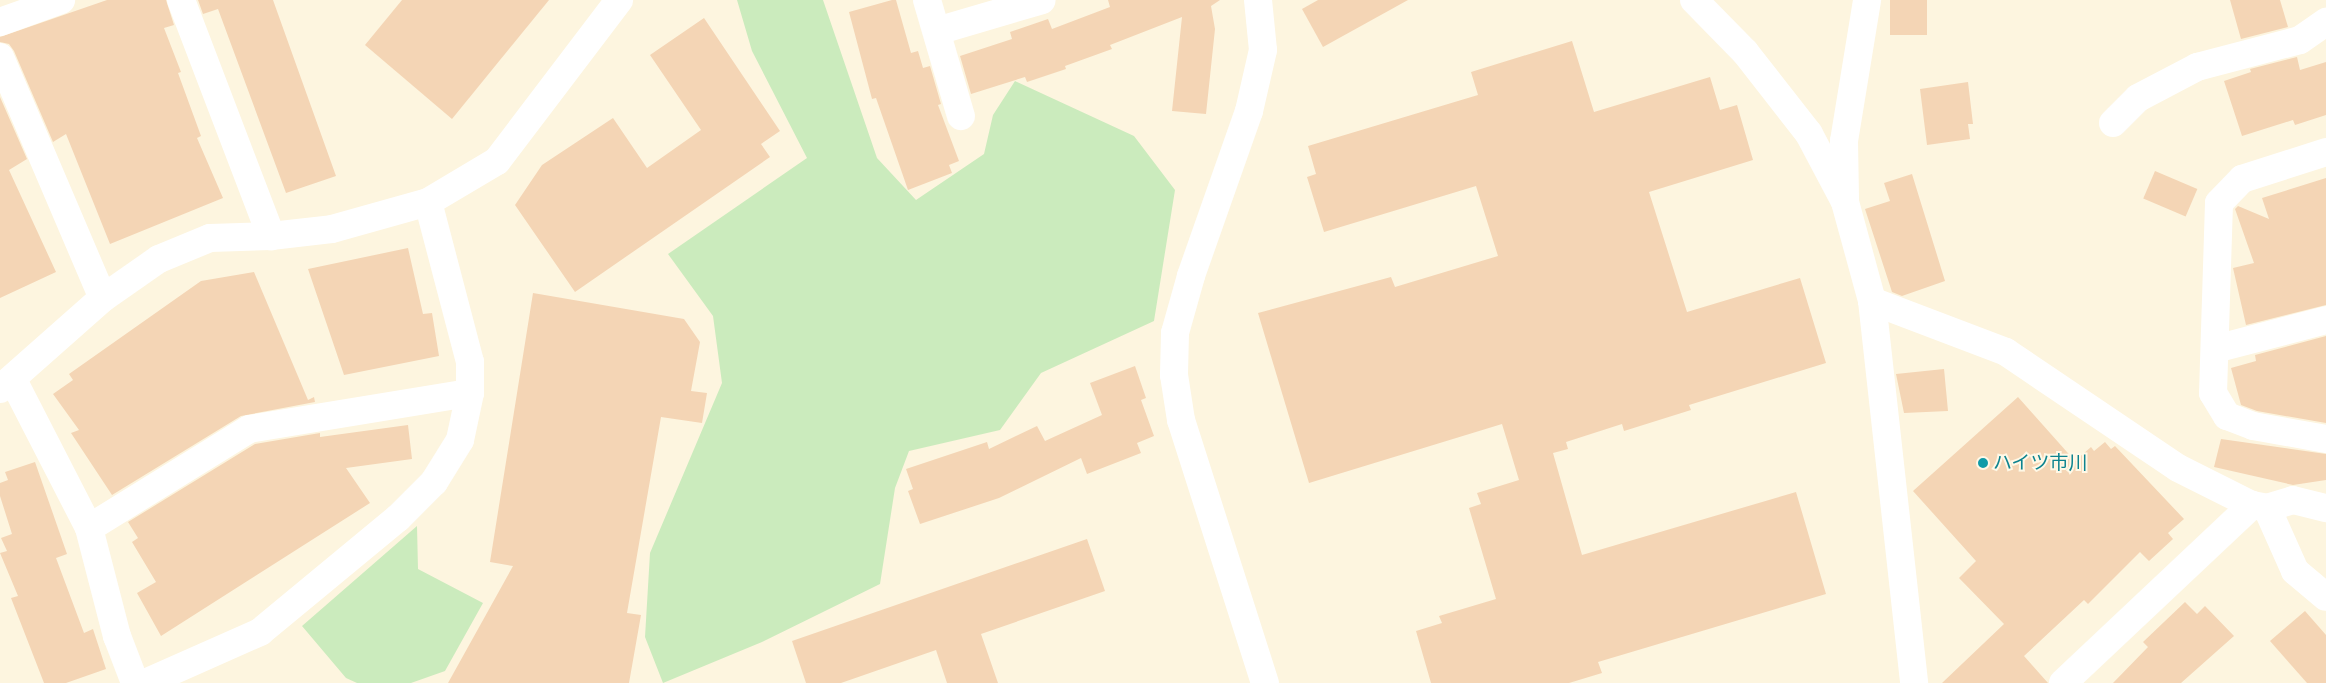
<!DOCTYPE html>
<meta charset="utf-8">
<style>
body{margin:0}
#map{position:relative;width:2326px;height:683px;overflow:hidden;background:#fdf5df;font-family:"Space Grotesk","Noto Sans JP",sans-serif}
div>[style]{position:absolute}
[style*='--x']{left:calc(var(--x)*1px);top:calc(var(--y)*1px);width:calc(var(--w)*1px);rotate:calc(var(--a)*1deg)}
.green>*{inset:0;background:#cbebbd}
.building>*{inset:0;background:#f4d5b5;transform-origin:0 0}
.minor>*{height:28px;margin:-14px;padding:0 14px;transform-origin:14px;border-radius:14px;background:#fff}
.dots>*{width:14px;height:14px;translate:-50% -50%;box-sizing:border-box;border:2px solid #fff8e6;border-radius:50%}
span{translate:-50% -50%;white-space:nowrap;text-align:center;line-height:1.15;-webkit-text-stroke:4px #fff8e6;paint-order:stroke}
.culture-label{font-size:19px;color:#0d838f}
.left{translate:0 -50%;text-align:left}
</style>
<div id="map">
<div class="green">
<i style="clip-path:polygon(737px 0,823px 0,877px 158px,916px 200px,984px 154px,993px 115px,1015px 81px,1134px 136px,1175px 190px,1154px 321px,1041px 373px,1000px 430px,909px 451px,895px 488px,880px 584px,762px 642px,663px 683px,645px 637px,650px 553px,722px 383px,713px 316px,668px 254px,807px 158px,752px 51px)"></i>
<i style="clip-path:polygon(417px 526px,418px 569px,483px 603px,445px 671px,411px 683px,357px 683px,346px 678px,302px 626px)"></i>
</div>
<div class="building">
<i style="clip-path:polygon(107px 0,166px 0,174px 25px,164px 28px,181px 72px,178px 73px,201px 136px,197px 138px,223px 198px,110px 244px,66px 134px,53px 142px,14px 51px,9px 44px,0 42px,0 37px)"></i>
<i style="clip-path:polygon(198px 0,273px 0,336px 176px,286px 193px,218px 9px,203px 14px)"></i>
<i style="clip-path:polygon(402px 0,549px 0,452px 119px,365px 45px)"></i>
<i style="clip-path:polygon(892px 0,896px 0,911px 53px,918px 51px,923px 68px,930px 66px,941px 104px,938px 105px,959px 161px,949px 165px,952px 173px,908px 190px,876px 98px,872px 99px,849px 12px)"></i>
<i style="clip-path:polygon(1108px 0,1220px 0,1211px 6px,1215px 29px,1206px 114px,1172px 111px,1182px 17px,1110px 45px,1112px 49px,1065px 66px,1066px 69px,1027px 82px,1025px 77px,971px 94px,960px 56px,1012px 39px,1010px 32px,1048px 19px,1052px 29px,1110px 7px)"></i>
<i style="clip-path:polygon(1318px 0,1408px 0,1323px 47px,1302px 9px)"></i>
<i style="left:1890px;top:0;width:37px;height:35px"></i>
<i style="clip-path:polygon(2230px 0,2280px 0,2288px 27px,2241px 39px)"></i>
<i style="clip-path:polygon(704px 18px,780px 131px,761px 144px,770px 157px,575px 292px,515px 205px,542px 165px,613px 118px,647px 168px,701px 130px,650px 55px)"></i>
<i style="clip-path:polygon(1572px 41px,1594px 112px,1710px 77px,1720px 110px,1737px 105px,1753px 160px,1649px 192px,1687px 312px,1800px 278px,1826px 363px,1689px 405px,1691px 410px,1624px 431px,1622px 424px,1566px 442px,1568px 449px,1553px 453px,1582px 555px,1796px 492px,1826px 594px,1598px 662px,1602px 673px,1569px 683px,1431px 683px,1416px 631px,1442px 623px,1439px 616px,1496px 599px,1469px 508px,1481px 504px,1477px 493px,1519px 480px,1502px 424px,1309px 483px,1258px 313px,1391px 277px,1395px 287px,1498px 256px,1476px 186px,1324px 232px,1307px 177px,1316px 174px,1308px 146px,1478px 95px,1471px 72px)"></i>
<i style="clip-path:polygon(2297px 57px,2300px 70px,2326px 62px,2326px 115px,2295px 125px,2293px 120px,2242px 136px,2224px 81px,2251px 72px,2250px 69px)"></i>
<i style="clip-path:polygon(1968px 82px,1973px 124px,1968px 124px,1970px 139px,1927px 145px,1920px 89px)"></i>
<i style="clip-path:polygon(0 97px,27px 159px,9px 170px,56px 272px,0 298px)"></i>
<i style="left:2155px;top:171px;width:46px;height:30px;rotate:23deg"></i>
<i style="clip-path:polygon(1912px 174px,1945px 281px,1902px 296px,1892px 292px,1865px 209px,1890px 201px,1884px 183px)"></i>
<i style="clip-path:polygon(2326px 178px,2326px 305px,2246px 325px,2233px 268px,2254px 263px,2235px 209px,2238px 206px,2269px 219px,2262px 198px)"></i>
<i style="clip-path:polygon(408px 248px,423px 314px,432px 313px,439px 356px,344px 375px,308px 269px)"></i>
<i style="clip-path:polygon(254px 272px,308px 400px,314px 397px,315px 402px,241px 416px,112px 495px,71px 433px,79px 430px,53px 394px,73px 380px,69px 374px,201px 281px)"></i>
<i style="clip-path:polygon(533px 293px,684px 319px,700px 342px,691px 391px,707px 393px,702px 423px,661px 417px,627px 613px,641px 615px,629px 683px,448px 683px,513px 566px,490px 562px)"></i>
<i style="clip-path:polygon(2326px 336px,2326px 423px,2257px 411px,2241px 405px,2231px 368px,2256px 361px,2255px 355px)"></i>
<i style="clip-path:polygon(1135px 366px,1146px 398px,1141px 400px,1154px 436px,1137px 443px,1141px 453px,1087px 474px,1081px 458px,999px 498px,920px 524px,908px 491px,913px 489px,906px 469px,987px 442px,989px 449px,1037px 426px,1045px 441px,1102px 415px,1090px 383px)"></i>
<i style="clip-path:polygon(1944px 369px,1948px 411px,1904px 413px,1896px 374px)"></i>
<i style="clip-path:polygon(2018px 397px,2075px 461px,2091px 447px,2094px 451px,2105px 442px,2111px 449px,2115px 446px,2184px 519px,2168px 533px,2173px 539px,2149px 561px,2140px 552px,2088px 604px,2084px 600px,2024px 656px,2048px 683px,1942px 683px,2004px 624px,1959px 578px,1976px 561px,1913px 491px)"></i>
<i style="clip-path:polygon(408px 425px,412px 459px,346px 468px,370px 503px,161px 636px,137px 593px,156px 582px,132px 542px,138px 538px,128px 522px,255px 444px,320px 433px,320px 437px)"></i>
<i style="clip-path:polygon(2221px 439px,2326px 454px,2326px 480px,2293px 485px,2214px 467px)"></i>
<i style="clip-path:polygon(35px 462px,67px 554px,56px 558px,84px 633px,93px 629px,106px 669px,66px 683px,44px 683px,11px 598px,18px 596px,0 553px,7px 551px,1px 538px,12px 534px,0 496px,0 483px,8px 480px,5px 472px)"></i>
<i style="clip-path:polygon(1087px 539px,1105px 591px,981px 634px,998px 683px,947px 683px,936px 650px,841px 683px,806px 683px,792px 641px)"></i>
<i style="clip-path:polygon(2185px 602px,2197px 614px,2205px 606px,2234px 636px,2181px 683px,2113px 683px,2148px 647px,2143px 642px)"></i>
<i style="clip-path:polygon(2305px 611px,2326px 635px,2326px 683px,2307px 683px,2270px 641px)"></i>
</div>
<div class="minor">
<i style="--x:181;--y:0;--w:253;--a:69.1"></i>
<i style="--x:927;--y:0;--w:121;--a:73.7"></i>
<i style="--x:1258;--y:0;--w:50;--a:84.3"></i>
<i style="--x:1263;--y:50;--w:63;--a:102.9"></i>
<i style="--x:1249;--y:111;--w:175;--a:109.4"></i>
<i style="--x:1191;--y:276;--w:59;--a:105.7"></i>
<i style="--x:1175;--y:333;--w:42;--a:91.4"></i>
<i style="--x:1174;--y:375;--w:46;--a:81.2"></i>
<i style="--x:1181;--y:420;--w:276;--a:72.3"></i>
<i style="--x:1694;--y:0;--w:73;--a:45.6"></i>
<i style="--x:1745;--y:52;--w:104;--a:52"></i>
<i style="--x:1809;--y:134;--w:77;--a:62.1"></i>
<i style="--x:1845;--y:202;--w:103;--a:74.7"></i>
<i style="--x:1872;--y:301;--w:384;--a:83.7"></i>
<i style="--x:0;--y:22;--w:65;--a:-19.8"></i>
<i style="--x:937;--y:31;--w:109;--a:-16.4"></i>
<i style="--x:0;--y:57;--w:262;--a:66.9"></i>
<i style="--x:2113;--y:123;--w:35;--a:-45"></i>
<i style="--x:2138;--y:98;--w:67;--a:-27.7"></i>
<i style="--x:2197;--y:67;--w:106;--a:-14.7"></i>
<i style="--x:2300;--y:40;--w:32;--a:-35"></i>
<i style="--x:2326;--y:152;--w:88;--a:162.2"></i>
<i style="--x:2242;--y:179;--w:33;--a:134"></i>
<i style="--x:2219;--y:203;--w:190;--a:91.8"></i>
<i style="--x:2213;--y:393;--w:27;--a:59"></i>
<i style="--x:2227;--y:416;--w:28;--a:21"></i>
<i style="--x:2253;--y:426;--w:74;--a:10.1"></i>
<i style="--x:1845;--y:198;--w:57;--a:-91"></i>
<i style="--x:1844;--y:141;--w:143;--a:-80.7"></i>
<i style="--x:1872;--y:301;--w:143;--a:20.8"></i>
<i style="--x:2006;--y:352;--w:207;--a:34"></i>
<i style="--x:2178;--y:468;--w:83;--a:26.6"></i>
<i style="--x:2252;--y:505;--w:15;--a:11"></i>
<i style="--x:2267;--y:508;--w:27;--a:-17"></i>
<i style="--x:2293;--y:500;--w:34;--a:14"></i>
<i style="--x:2215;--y:349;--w:115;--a:-14.6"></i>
<i style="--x:13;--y:380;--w:166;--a:62.8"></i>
<i style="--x:89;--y:528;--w:112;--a:75.5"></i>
<i style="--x:117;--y:636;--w:50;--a:69"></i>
<i style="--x:0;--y:389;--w:137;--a:-41.5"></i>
<i style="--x:103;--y:298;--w:68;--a:-34.9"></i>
<i style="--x:159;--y:259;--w:55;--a:-22.4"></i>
<i style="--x:210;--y:238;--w:61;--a:-1.9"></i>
<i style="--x:271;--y:236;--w:61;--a:-6.5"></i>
<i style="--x:332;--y:229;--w:100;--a:-15.7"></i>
<i style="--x:428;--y:202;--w:80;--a:-30.7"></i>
<i style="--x:497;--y:161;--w:202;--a:-52.8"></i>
<i style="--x:2267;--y:508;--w:69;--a:66"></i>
<i style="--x:2295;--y:571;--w:40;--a:40"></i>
<i style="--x:89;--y:528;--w:188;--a:-31.7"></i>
<i style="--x:249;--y:429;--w:224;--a:-9.3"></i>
<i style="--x:145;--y:683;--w:126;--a:-23.9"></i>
<i style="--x:260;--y:632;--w:179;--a:-39.6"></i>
<i style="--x:398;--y:518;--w:51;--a:-45"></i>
<i style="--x:434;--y:482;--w:49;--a:-58.2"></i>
<i style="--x:460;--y:440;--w:48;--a:-78"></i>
<i style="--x:470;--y:393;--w:31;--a:-90"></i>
<i style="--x:470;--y:362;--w:165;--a:-104.7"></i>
<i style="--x:2063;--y:683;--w:260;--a:-43.3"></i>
</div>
<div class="dots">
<i style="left:1983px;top:463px;background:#0f9aa8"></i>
</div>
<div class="culture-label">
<span class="left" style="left:1993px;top:463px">ハイツ市川</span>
</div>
</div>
